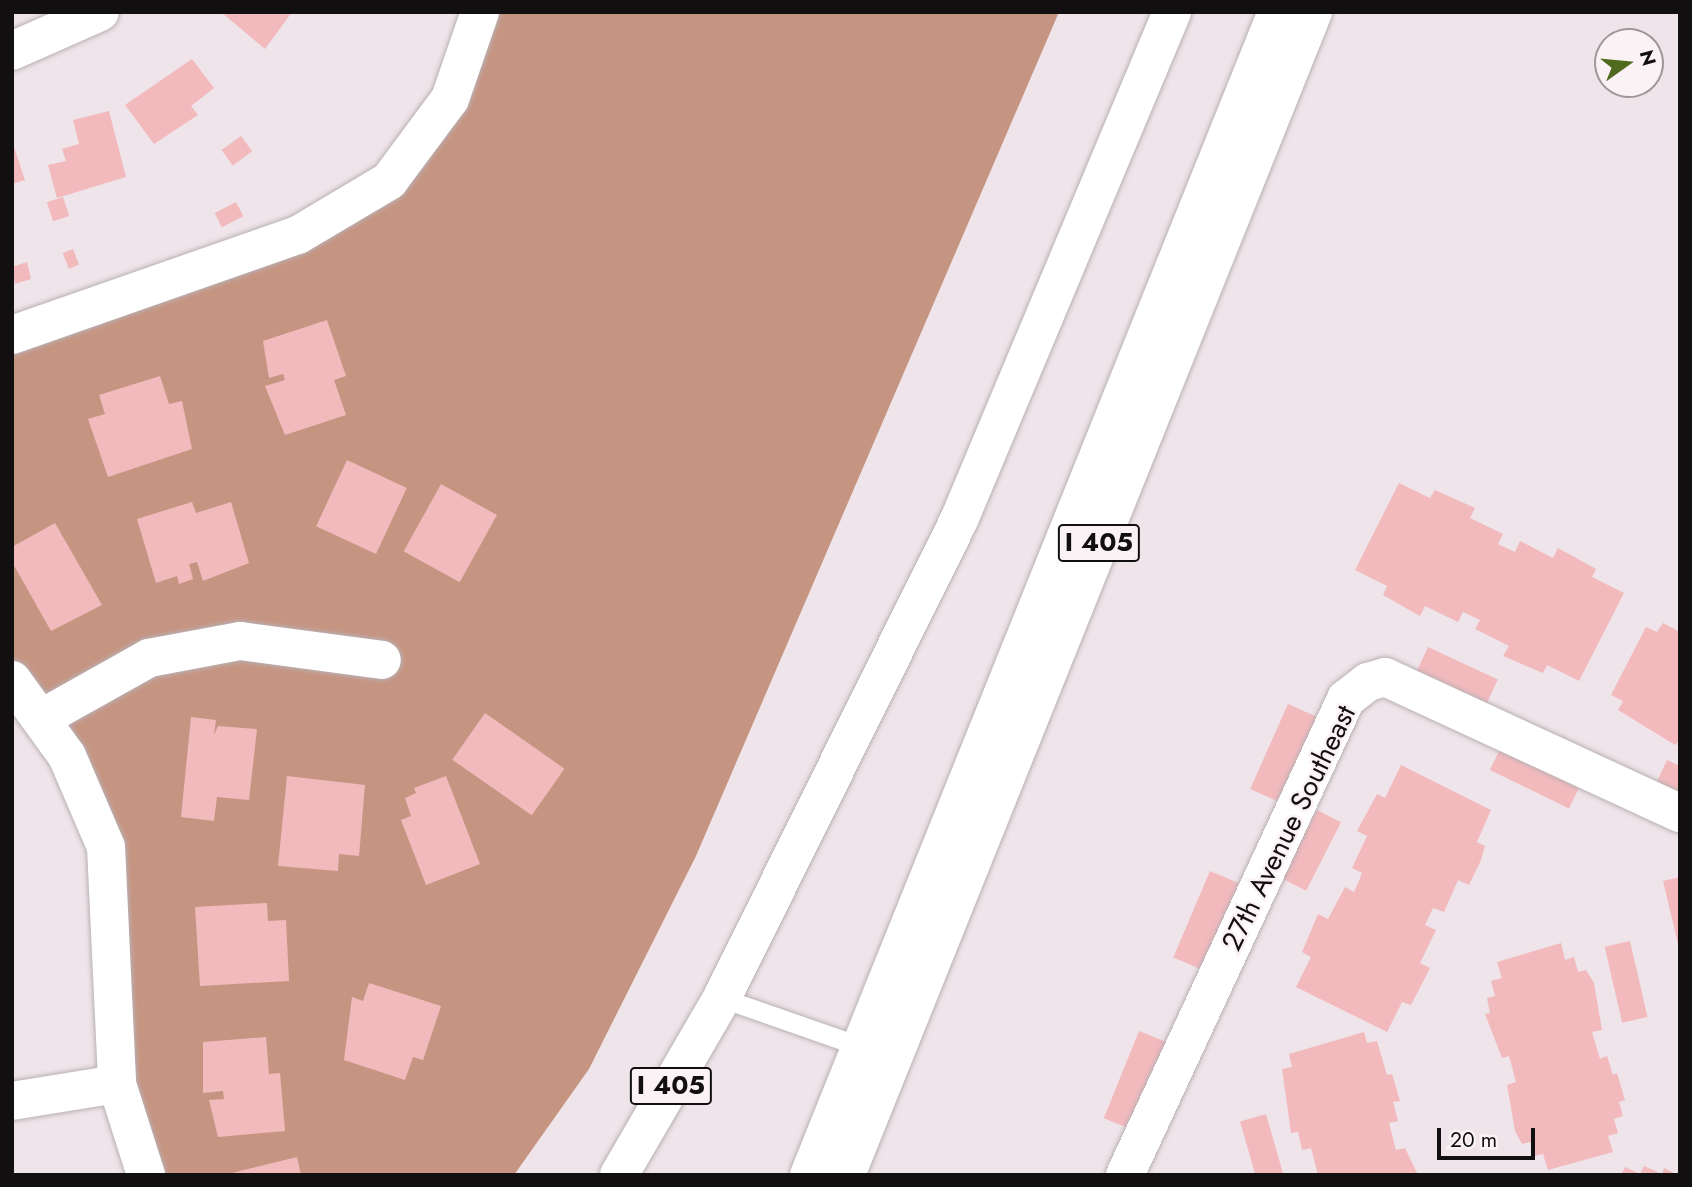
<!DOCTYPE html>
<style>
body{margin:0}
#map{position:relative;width:1692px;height:1187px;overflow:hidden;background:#eee4e9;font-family:Jost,sans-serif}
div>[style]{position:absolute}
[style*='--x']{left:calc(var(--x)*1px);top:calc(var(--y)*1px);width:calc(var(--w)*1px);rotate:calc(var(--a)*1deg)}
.forest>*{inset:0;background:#c69582}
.building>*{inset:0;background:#f2babd;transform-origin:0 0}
.roads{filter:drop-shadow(0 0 2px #b9b0b4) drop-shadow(0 0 2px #b9b0b4)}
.service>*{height:19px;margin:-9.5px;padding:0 9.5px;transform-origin:9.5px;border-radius:9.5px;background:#fff}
.minor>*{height:38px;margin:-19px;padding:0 19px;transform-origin:19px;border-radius:19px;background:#fff}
.motorway>*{height:38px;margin:-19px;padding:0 19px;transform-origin:19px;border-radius:19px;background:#fff}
span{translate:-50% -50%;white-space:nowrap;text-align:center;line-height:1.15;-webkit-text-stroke:5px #fbf2f6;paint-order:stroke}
.shield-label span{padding:2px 5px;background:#fbf2f6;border:2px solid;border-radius:5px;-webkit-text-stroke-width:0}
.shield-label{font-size:26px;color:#120f10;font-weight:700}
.street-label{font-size:28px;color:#120f10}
.frame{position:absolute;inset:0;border:14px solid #120f10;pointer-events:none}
.north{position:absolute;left:1594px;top:28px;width:70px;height:70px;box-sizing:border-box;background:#fbf2f6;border:2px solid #9e979a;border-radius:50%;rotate:75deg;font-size:19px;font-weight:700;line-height:28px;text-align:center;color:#120f10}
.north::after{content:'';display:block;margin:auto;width:24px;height:32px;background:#506b1e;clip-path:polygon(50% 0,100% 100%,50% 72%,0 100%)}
.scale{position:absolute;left:1437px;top:1128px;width:98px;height:32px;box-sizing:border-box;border:4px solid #120f10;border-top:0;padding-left:9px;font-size:21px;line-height:24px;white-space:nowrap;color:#120f10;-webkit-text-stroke:5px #fbf2f6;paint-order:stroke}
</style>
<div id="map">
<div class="forest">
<i style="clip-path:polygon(483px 12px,1059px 12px,696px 856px,589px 1069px,514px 1175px,146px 1175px,106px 847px,12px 680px,12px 335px,389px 181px)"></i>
</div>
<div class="building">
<i style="clip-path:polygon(221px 12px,292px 12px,265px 49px)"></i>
<i style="clip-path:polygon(192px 59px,214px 88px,191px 106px,198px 115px,154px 144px,125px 105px)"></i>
<i style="clip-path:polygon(109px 111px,126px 177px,57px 198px,48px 165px,66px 161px,62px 149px,79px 144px,73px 120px)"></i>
<i style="left:241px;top:136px;width:19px;height:24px;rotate:54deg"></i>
<i style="clip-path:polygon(12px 141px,25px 180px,12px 184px)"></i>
<i style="left:63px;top:197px;width:20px;height:17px;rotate:72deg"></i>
<i style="left:236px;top:202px;width:16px;height:24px;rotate:63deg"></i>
<i style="left:73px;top:249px;width:17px;height:11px;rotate:69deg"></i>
<i style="clip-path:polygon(27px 262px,31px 279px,15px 284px,12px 267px)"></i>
<i style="clip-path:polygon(327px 320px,346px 376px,334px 380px,346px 415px,285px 435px,265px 386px,285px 380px,283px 374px,269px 378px,263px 341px)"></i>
<i style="clip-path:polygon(160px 376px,169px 404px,182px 401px,192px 449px,108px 477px,88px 419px,105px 414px,99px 395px)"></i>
<i style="left:347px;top:460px;width:66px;height:73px;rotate:25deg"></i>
<i style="clip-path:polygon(1399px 483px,1430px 498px,1435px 490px,1475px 508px,1470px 518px,1503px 534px,1498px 544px,1515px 552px,1520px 541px,1553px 558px,1558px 548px,1596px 569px,1592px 577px,1624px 593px,1579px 681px,1547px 665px,1543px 673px,1503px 656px,1509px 646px,1475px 629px,1480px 620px,1463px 612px,1458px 622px,1425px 606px,1420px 616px,1383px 595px,1387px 586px,1355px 570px)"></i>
<i style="left:441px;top:484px;width:64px;height:77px;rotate:29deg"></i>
<i style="clip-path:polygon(192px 502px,196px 513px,231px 502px,249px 563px,203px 581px,197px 562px,189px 564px,193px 579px,179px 584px,177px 576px,156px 583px,137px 519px)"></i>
<i style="clip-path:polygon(55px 523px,102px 605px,51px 631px,12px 562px,12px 547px)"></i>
<i style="clip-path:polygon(1663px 623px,1680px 632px,1680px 740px,1675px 745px,1618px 710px,1623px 701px,1611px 695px,1646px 627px,1657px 632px)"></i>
<i style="left:1428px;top:647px;width:77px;height:27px;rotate:25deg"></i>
<i style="left:1288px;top:704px;width:35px;height:93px;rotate:24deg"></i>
<i style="left:485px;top:713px;width:97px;height:57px;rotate:35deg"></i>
<i style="clip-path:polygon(191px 717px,216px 720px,214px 735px,218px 726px,257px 729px,249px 800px,217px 797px,214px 821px,181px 817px)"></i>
<i style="left:1503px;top:743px;width:88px;height:30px;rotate:26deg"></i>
<i style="clip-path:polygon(1667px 760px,1680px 766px,1680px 797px,1655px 786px)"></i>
<i style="clip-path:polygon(1401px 765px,1491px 810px,1477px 842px,1485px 846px,1481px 860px,1469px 885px,1458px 880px,1444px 912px,1433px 908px,1425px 925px,1436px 930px,1420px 963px,1430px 968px,1411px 1005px,1402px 1002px,1387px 1032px,1296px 987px,1311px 957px,1302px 952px,1318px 914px,1328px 919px,1345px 887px,1354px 892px,1359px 881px,1362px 873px,1352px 868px,1367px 836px,1357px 831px,1377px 794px,1385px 798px)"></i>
<i style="clip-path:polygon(287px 776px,365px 785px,359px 856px,339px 854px,338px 871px,278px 866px)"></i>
<i style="clip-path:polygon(446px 776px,480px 864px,426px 885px,401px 820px,411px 816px,405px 798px,416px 793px,414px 788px)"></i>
<i style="left:1317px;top:810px;width:27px;height:77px;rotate:27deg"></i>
<i style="left:1210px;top:871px;width:36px;height:94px;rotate:23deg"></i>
<i style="clip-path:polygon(1680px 877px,1680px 948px,1679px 948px,1663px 881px)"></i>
<i style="clip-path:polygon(267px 903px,268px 921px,286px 920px,289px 981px,200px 986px,195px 907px)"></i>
<i style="left:1630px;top:941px;width:78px;height:26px;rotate:77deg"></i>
<i style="clip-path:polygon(1561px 943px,1565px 960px,1574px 957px,1578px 972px,1586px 970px,1594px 983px,1602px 1030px,1592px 1032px,1600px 1059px,1607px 1056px,1613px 1075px,1617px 1073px,1625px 1100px,1619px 1102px,1623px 1116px,1614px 1119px,1618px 1133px,1608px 1136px,1613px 1152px,1548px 1170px,1543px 1154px,1534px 1156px,1531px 1142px,1522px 1144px,1515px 1131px,1507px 1085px,1516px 1082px,1509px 1056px,1502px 1058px,1485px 1014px,1490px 1013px,1487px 998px,1495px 996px,1491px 981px,1502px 978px,1497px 962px)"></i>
<i style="clip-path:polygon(369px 983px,441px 1006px,423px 1060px,413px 1057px,405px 1080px,344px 1060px,352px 997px,363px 1001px)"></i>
<i style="left:1139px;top:1031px;width:35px;height:94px;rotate:22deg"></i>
<i style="clip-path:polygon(1364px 1032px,1367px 1043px,1377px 1041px,1387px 1075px,1392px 1074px,1400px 1101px,1393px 1102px,1398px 1121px,1389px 1123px,1396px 1150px,1405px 1148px,1418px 1175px,1318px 1175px,1311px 1148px,1302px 1150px,1298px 1132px,1291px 1133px,1282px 1069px,1292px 1067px,1289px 1054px)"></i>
<i style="clip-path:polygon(266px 1037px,269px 1074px,280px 1073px,285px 1131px,218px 1137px,209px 1100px,224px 1099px,223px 1091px,203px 1093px,203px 1042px)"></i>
<i style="left:1266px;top:1114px;width:63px;height:27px;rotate:74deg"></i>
<i style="clip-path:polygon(297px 1157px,301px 1175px,228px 1175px,228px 1174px)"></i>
<i style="clip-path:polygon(1644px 1166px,1662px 1174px,1664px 1168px,1678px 1175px,1621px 1175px,1625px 1167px,1640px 1174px)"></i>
</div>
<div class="roads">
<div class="service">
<i style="--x:722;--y:998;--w:145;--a:19.3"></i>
</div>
<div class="minor">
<i style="--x:12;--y:51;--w:96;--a:-23.9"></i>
<i style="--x:12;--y:335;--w:303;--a:-19.3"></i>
<i style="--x:298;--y:235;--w:106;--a:-30.7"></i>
<i style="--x:389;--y:181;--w:102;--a:-53.4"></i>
<i style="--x:450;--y:99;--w:92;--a:-71"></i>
<i style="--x:12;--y:680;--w:94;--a:54.1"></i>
<i style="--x:67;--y:756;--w:99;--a:66.8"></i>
<i style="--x:106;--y:847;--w:237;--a:87.3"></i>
<i style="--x:117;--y:1084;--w:96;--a:72.3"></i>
<i style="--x:42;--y:718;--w:123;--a:-29.3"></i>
<i style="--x:149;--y:658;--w:93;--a:-10.6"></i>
<i style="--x:240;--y:641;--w:143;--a:7.6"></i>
<i style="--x:12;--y:1101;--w:106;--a:-9.2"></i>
<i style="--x:1125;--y:1175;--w:525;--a:-65.1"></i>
<i style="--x:1346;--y:699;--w:28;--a:-38"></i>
<i style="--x:1368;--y:682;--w:18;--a:-16"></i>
<i style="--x:1385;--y:677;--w:325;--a:24.8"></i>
</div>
<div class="motorway">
<i style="--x:619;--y:1175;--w:205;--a:-59.8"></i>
<i style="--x:722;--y:998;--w:534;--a:-63.63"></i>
<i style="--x:959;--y:520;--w:551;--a:-67.25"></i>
<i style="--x:809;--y:1175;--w:1254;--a:-68.08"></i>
<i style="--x:846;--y:1175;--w:1253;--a:-68.12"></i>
</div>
</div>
<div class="shield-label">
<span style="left:1099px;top:543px">I 405</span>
<span style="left:671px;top:1086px">I 405</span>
</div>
<div class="street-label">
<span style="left:1289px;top:828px;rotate:-64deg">27th Avenue Southeast</span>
</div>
<div class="frame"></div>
<div class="north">N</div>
<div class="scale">20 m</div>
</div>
